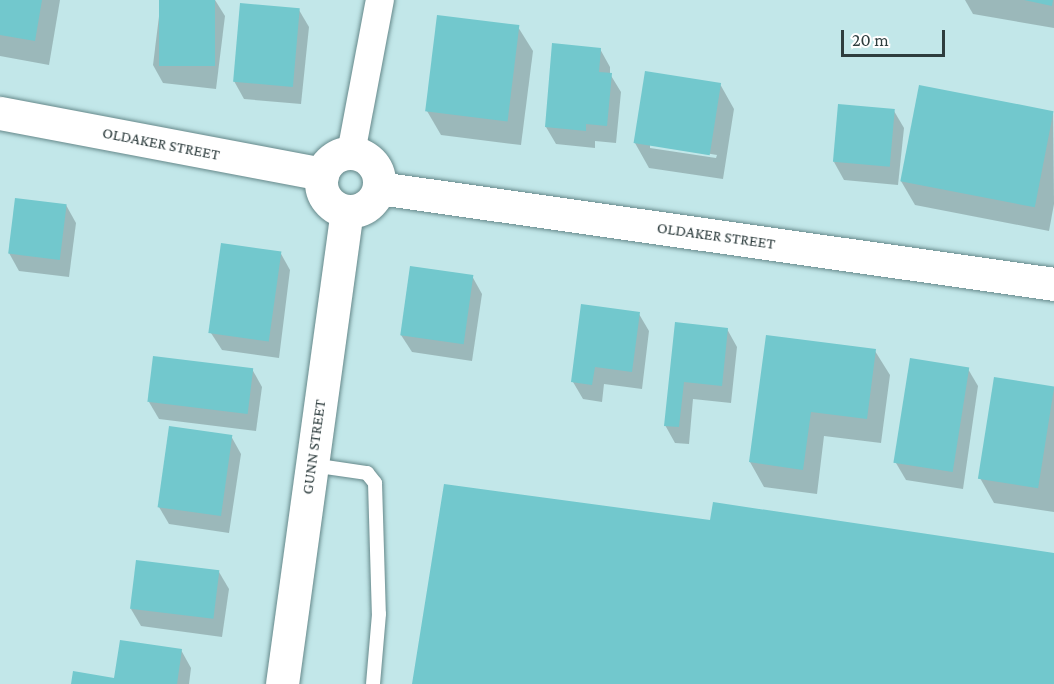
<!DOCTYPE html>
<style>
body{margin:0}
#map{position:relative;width:1054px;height:684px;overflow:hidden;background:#c2e7e9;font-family:"Crimson Pro",serif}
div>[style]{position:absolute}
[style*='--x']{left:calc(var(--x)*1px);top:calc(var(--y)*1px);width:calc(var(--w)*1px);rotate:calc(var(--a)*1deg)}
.shadow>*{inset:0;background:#0003}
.building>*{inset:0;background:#72c8cd;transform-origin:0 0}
.roads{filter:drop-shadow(0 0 2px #65888a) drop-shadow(0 0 2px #65888a)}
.lane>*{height:14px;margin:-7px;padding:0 7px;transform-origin:7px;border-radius:7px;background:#fff}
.street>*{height:28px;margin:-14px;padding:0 14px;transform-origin:14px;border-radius:14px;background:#fff}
.secondary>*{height:33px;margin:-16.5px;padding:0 16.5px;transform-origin:16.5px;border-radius:16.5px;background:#fff}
.secondary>.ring{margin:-16.5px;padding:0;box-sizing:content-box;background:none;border:33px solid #fff;border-radius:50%}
span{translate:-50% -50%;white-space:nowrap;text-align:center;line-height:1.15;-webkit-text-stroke:4.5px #fff;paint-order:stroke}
.street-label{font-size:16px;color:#2e3d3e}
.scale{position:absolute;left:841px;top:30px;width:104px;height:27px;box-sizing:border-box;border:3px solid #2e3d3e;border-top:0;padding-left:8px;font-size:18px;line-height:21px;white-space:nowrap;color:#2e3d3e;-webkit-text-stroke:4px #fff;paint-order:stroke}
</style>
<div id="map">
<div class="shadow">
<i style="clip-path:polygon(0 0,60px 0,49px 65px,0 56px)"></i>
<i style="clip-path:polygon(161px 0,215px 0,225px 16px,216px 89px,163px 83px,153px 65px)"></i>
<i style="clip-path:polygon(965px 0,1054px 0,1054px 28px,973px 14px)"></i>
<i style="clip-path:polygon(299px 10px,309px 27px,301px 104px,244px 99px,234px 81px)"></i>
<i style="clip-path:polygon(518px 27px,533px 51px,521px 145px,441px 135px,427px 111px)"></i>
<i style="clip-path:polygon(600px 49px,610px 67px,610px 74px,621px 92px,616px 143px,595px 141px,595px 148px,556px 144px,546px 127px)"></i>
<i style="clip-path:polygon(evenodd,720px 84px,734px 109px,723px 179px,649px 168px,635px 143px,720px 84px,650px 144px,717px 155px,716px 158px,650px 148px,650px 144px)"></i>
<i style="clip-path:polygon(894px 111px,904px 128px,898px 185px,844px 180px,834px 162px)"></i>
<i style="clip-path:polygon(1053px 112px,1054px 204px,1049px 231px,915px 205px,901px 181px)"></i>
<i style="clip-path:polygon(66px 205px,76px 223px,69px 277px,19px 271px,9px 253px)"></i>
<i style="clip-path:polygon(280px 252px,290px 270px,279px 358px,222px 350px,211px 333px)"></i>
<i style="clip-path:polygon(472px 276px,482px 294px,472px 361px,412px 352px,401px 335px)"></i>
<i style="clip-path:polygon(639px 314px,649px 331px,642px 389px,604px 384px,602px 402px,583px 399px,573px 382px)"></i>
<i style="clip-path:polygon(676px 324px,727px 329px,737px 347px,731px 403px,693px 399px,689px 444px,675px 443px,665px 425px)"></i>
<i style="clip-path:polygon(875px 351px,890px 375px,881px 443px,824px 436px,817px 494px,764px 487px,750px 462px)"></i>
<i style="clip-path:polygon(252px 369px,262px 387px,256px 431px,159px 419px,149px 402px)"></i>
<i style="clip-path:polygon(968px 369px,978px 386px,963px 489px,906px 480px,896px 463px)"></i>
<i style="clip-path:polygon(995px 378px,1054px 388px,1054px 512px,994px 503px,980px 478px)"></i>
<i style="clip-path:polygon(231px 436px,241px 454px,229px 533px,169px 524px,159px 507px)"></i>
<i style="clip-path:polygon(219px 572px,229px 589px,222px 637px,141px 626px,131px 609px)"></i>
<i style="clip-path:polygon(181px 650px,191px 668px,189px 684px,73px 684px,115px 679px)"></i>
</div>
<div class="building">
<i style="clip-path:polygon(0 0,42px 0,35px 41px,0 35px)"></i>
<i style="left:159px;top:0;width:56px;height:66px"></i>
<i style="clip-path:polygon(1024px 0,1053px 0,1052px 6px)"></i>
<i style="left:240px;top:3px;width:60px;height:79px;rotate:5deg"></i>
<i style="left:437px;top:15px;width:83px;height:97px;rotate:7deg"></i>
<i style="clip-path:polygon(552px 43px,601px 48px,599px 72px,612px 73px,607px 126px,586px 124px,586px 131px,545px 127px)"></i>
<i style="left:645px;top:71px;width:77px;height:73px;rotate:9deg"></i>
<i style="left:919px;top:85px;width:137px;height:98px;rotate:11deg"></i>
<i style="left:838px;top:104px;width:57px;height:58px;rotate:5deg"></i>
<i style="left:15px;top:198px;width:52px;height:56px;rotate:7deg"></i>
<i style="left:221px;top:243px;width:61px;height:91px;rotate:8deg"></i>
<i style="left:410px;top:266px;width:64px;height:70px;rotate:8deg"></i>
<i style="clip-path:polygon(581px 304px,640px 312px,632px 372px,595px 367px,592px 385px,571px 382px)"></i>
<i style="clip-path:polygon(675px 322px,728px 328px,722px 386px,684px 382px,679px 427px,664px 426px)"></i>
<i style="clip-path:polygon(766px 335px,876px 349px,867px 419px,811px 412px,803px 470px,749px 462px)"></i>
<i style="left:153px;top:356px;width:101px;height:46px;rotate:7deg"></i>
<i style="left:910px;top:358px;width:60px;height:106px;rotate:9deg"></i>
<i style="left:994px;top:377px;width:61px;height:103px;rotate:9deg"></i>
<i style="left:169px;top:426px;width:64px;height:82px;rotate:8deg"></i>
<i style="clip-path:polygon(444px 484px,710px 520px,713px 502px,1054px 553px,1054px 684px,412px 684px)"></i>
<i style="left:136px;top:560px;width:84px;height:49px;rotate:7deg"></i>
<i style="clip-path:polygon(120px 640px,182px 649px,177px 684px,71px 684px,73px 671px,114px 678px)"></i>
</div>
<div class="roads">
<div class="lane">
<i style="--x:312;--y:465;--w:56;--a:8.3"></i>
<i style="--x:367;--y:473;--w:13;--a:51"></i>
<i style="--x:375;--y:483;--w:131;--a:88.3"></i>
<i style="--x:379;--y:614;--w:70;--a:94.9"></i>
</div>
<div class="street">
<i style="--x:351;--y:153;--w:156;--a:-79.3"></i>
</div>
<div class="secondary">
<i style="--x:0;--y:113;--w:328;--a:10.7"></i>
<i class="ring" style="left:321px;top:153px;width:25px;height:25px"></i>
<i style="--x:379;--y:188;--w:682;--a:8.09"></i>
<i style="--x:282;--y:684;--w:477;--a:-82.2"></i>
</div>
</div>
<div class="street-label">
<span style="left:161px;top:144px;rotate:11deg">OLDAKER STREET</span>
<span style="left:716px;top:236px;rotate:8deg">OLDAKER STREET</span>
<span style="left:314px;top:447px;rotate:-82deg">GUNN STREET</span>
</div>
<div class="scale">20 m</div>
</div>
